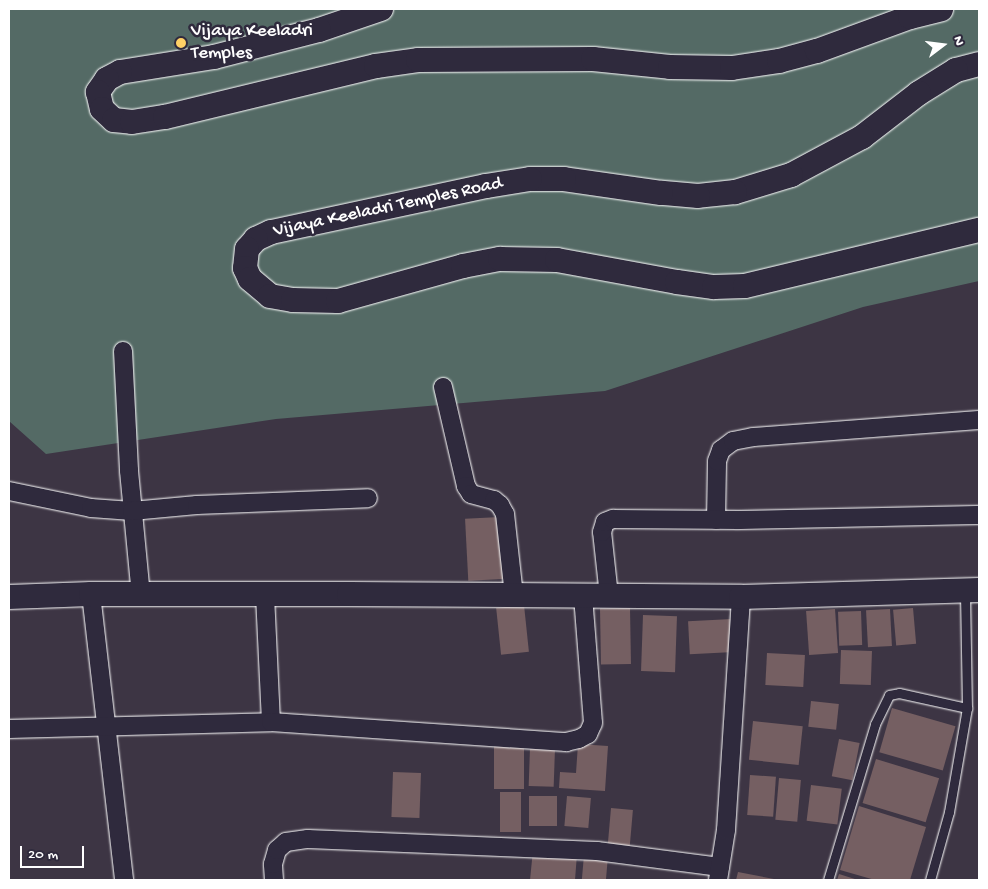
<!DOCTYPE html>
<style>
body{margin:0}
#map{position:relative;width:988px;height:889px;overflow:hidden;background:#3d3544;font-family:"Gochi Hand",sans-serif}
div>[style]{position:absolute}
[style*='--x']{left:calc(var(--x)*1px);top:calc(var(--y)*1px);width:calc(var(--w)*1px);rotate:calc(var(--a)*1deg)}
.green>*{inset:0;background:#546a65}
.building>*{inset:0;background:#755f62;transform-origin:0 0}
.roads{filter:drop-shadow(0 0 1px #fff) drop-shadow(0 0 1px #fff)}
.lane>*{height:9px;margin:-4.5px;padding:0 4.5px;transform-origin:4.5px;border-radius:4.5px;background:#2f2a3d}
.street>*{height:18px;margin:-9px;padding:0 9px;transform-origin:9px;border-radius:9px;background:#2f2a3d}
.secondary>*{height:24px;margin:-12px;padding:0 12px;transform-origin:12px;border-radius:12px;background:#2f2a3d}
.dots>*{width:14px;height:14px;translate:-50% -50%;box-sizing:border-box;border:2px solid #2f2a3d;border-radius:50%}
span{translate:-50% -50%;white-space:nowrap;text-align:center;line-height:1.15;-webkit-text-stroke:5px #2f2a3d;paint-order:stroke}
.poi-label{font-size:19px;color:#fff}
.left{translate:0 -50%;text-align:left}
.street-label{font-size:19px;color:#fff}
.frame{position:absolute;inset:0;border:10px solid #fff;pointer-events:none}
.north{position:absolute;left:918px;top:20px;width:50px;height:50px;-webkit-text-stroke:4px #2f2a3d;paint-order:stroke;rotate:75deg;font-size:14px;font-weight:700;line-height:20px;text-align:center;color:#fff}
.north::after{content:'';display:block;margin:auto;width:18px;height:22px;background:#fff;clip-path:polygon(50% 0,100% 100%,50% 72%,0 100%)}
.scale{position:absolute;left:20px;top:846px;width:64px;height:22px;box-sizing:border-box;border:2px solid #fff;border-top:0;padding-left:6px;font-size:15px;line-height:18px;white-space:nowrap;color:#fff;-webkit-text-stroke:4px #2f2a3d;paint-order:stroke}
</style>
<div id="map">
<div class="green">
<i style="clip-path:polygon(9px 9px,979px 9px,979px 281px,863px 307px,605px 391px,276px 419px,46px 454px,9px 421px)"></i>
</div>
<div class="building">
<i style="left:500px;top:517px;width:62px;height:35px;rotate:87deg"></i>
<i style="left:524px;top:605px;width:47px;height:28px;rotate:84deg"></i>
<i style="left:630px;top:608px;width:56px;height:30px;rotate:89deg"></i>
<i style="left:913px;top:608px;width:36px;height:20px;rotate:85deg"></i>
<i style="left:835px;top:609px;width:44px;height:29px;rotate:86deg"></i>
<i style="left:890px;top:609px;width:37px;height:24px;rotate:87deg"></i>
<i style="left:861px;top:611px;width:34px;height:23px;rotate:88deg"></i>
<i style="left:643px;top:615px;width:34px;height:56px;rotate:2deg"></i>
<i style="left:732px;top:619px;width:33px;height:44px;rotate:87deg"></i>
<i style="left:841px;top:650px;width:31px;height:34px;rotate:2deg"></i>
<i style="left:767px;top:653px;width:38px;height:32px;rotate:3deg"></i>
<i style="left:811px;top:701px;width:28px;height:26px;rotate:6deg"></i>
<i style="left:892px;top:708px;width:66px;height:46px;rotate:16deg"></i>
<i style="left:753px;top:721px;width:50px;height:39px;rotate:6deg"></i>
<i style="left:839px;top:739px;width:21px;height:38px;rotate:11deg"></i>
<i style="left:494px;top:743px;width:30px;height:46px"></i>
<i style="clip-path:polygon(578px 744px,608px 746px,605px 791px,559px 788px,560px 772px,576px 773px)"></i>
<i style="left:530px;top:748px;width:25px;height:38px;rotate:2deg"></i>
<i style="left:876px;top:759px;width:66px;height:46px;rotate:17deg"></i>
<i style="left:393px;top:772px;width:28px;height:45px;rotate:2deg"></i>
<i style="left:750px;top:775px;width:26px;height:40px;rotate:4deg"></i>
<i style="left:779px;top:778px;width:22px;height:42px;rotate:5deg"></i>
<i style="left:811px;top:785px;width:31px;height:36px;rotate:7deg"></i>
<i style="left:500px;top:792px;width:21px;height:40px"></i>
<i style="left:529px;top:796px;width:28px;height:30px"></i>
<i style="left:567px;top:796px;width:24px;height:30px;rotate:5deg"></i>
<i style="clip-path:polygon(859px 806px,926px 827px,910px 880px,875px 880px,840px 870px)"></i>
<i style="left:611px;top:808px;width:22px;height:40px;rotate:5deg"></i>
<i style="clip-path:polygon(533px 850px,577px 854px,575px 880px,530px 880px)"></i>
<i style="left:584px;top:855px;width:24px;height:25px;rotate:5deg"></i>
<i style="clip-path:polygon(738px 872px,774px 879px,774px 880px,736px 880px)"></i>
<i style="clip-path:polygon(839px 874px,858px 880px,837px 880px)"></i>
</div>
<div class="roads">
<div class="lane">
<i style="--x:828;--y:880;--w:163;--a:-73.2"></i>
<i style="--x:875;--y:724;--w:32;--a:-64"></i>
<i style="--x:889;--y:695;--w:10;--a:-11"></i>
<i style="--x:899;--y:693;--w:70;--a:12.4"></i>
<i style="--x:930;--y:880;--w:71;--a:-74.4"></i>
<i style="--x:949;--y:812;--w:106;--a:-80.2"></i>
<i style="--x:967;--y:708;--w:116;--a:-91"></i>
</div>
<div class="street">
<i style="--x:123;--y:351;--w:120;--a:87.1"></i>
<i style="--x:129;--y:471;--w:125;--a:84.5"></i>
<i style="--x:443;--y:387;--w:102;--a:76.9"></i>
<i style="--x:466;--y:486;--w:9;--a:58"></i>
<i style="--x:471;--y:494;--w:24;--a:15"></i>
<i style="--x:494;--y:500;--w:8;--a:40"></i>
<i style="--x:500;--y:505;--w:10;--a:61"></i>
<i style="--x:505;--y:514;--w:82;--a:83.7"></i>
<i style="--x:9;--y:491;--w:84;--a:11.7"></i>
<i style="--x:91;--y:508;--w:41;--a:4.2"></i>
<i style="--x:132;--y:511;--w:65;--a:-5.3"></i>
<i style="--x:197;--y:505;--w:171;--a:-2.3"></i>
<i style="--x:716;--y:520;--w:59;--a:-89"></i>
<i style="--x:717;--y:461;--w:12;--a:-70"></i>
<i style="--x:721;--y:450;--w:15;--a:-37"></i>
<i style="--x:733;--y:441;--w:20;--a:-11"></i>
<i style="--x:753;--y:437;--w:227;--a:-4.3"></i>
<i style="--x:91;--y:594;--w:288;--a:83.4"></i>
<i style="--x:265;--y:595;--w:127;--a:87.3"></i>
<i style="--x:609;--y:596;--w:64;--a:-96.2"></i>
<i style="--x:602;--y:532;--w:10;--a:-73"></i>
<i style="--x:605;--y:522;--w:9;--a:-21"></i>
<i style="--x:613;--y:519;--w:125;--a:0.5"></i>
<i style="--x:738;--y:520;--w:241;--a:-1.2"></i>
<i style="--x:9;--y:729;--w:262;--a:-1.5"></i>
<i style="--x:271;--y:722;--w:296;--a:3.9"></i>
<i style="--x:566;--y:742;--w:13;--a:-13"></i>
<i style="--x:579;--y:739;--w:10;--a:-29"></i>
<i style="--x:588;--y:734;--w:12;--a:-66"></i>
<i style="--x:593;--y:723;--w:127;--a:-94.5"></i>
<i style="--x:274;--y:880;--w:16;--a:-94"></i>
<i style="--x:273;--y:864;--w:15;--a:-74"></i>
<i style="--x:277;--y:850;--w:12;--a:-42"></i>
<i style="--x:286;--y:842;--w:22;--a:-8"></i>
<i style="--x:308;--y:839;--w:289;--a:2.4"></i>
<i style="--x:597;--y:851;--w:124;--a:7.4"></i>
<i style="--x:718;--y:880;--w:51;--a:-80.9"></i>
<i style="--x:726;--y:830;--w:233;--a:-86.3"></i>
</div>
<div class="secondary">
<i style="--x:381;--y:9;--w:65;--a:161.3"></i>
<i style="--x:319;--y:30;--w:108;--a:165.6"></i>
<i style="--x:214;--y:57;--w:95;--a:170.9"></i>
<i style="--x:120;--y:72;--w:15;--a:152"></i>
<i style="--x:107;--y:79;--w:16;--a:125"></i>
<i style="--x:98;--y:92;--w:17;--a:77"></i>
<i style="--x:102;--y:109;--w:16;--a:43"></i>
<i style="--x:114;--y:120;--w:18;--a:6"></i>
<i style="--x:132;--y:122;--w:33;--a:-9"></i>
<i style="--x:165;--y:117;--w:217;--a:-13.6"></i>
<i style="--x:376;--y:66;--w:42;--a:-8.1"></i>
<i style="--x:418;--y:60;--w:175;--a:-0.3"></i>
<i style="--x:593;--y:59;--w:77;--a:5.9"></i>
<i style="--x:670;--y:67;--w:62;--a:0.9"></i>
<i style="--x:732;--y:68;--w:48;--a:-8.5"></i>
<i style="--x:779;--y:61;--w:39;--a:-15"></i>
<i style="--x:817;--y:51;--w:99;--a:-20.1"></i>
<i style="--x:910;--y:17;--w:32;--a:-14"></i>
<i style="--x:979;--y:64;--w:24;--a:165"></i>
<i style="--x:956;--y:70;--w:44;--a:148.1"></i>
<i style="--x:919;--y:93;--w:72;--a:142.3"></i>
<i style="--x:862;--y:137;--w:81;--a:151.8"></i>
<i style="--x:791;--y:175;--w:59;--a:163.1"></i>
<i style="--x:735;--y:192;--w:37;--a:174"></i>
<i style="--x:698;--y:196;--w:37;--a:-175"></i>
<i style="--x:661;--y:193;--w:98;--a:-171.8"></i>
<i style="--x:564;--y:179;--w:34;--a:180"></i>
<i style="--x:530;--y:179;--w:45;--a:171"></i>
<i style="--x:486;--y:186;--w:220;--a:167.9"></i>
<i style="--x:271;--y:232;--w:17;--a:155"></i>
<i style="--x:256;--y:239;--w:13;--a:132"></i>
<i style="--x:247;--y:249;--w:19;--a:96"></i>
<i style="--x:245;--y:268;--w:12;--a:66"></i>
<i style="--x:250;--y:279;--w:26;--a:40"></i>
<i style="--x:270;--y:296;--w:23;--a:10"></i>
<i style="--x:293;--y:300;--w:45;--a:1.3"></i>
<i style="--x:338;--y:301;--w:130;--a:-15.6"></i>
<i style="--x:463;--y:266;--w:38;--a:-11"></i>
<i style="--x:500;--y:259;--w:57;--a:1"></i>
<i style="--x:557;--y:260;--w:122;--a:10.4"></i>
<i style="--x:677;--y:282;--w:37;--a:8"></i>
<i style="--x:714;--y:287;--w:31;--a:-2"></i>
<i style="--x:745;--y:286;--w:241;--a:-13.5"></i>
<i style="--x:9;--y:597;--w:82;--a:-2.1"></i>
<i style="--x:91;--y:594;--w:258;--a:0"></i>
<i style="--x:349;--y:594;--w:392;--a:0.4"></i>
<i style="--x:741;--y:597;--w:238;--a:-1.7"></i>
</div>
</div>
<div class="dots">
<i style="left:181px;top:43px;background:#ffd166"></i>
</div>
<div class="poi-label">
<span class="left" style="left:191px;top:43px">Vijaya Keeladri<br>Temples</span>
</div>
<div class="street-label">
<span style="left:388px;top:208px;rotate:-12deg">Vijaya Keeladri Temples Road</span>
</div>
<div class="frame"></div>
<div class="north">N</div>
<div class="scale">20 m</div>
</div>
